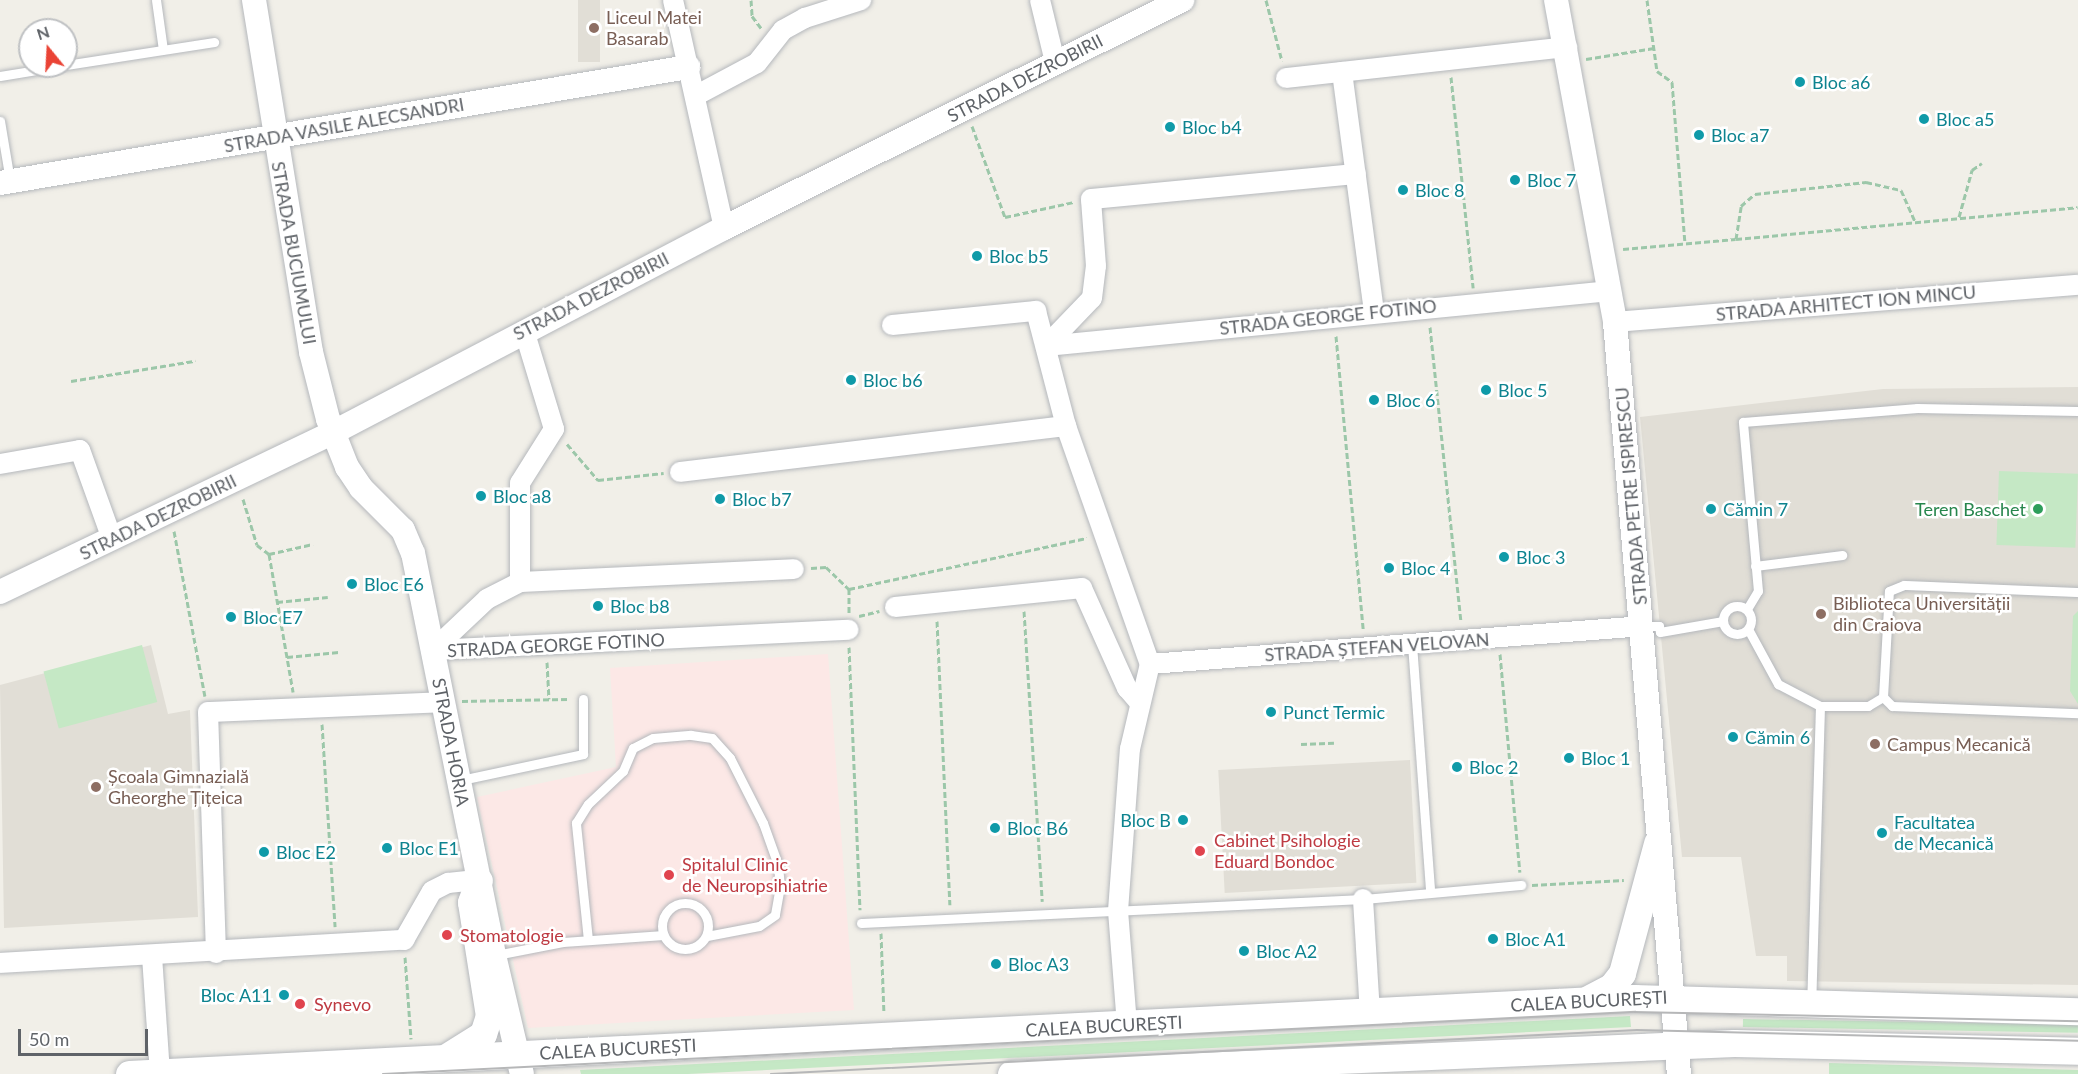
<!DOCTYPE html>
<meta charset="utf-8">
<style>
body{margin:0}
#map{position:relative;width:2078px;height:1074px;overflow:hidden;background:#f1efe8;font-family:Lato,sans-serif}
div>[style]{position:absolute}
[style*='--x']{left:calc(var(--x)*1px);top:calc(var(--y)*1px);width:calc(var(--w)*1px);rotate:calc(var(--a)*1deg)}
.education>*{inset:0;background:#e1ded6;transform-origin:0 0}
.medical>*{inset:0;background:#fce8e6}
.green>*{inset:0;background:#c5e8c5;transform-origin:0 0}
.path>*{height:3px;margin-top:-1.5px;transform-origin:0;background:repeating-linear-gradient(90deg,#9cc7a9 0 6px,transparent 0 9px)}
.roads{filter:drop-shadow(0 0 2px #b5b8bc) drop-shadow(0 0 2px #b5b8bc)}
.service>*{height:9px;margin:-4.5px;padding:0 4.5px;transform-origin:4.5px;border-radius:4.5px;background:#fff}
.service>.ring{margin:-4.5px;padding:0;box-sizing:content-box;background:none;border:9px solid #fff;border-radius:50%}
.minor>*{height:20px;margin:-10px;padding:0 10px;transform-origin:10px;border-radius:10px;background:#fff}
.tertiary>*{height:24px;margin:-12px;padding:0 12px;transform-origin:12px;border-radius:12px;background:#fff}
.secondary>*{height:27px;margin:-13.5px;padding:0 13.5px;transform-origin:13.5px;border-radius:13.5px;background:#fff}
.tram>*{height:1.5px;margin:-0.75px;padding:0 0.75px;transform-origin:0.75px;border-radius:0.75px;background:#b6b7b8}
.dots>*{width:16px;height:16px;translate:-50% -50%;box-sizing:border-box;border:3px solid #fff;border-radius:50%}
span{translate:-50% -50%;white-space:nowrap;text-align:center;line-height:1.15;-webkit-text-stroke:5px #fff;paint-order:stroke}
.education-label{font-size:18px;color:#785e54}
.left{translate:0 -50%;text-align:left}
.street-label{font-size:18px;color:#5f6368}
.culture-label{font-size:18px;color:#0d838f}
.right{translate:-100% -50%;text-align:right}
.leisure-label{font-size:18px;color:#27864d}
.health-label{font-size:18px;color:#be3a42}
.north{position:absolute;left:18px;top:18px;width:60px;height:60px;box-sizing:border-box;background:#fff;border:2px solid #bfc1c3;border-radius:50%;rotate:342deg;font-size:16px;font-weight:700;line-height:24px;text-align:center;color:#5f6368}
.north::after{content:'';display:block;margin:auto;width:21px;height:27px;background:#ea4335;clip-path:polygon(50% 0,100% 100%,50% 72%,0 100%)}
.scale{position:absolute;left:18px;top:1029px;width:130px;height:27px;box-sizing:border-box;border:3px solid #5f6368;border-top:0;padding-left:8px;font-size:18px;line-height:21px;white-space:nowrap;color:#5f6368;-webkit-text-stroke:4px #fff;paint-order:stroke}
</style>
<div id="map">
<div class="education">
<i style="left:578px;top:0;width:22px;height:62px"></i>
<i style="clip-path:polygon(2078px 387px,2078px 985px,1787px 981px,1787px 956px,1756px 956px,1741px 857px,1682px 857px,1640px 417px,1883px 389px)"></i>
<i style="clip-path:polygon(151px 645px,168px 714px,190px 710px,198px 917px,4px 928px,0 685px)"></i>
<i style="left:1410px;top:760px;width:123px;height:192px;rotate:87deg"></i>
</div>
<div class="medical">
<i style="clip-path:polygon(828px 654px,854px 1010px,528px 1028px,477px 797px,616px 767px,610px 668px)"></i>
</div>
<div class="green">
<i style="left:1999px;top:471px;width:79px;height:74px;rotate:2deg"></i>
<i style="clip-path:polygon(2078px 611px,2078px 704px,2070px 691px,2073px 616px)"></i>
<i style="left:142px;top:645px;width:59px;height:102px;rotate:75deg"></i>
<i style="clip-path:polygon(1630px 1016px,1631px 1027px,688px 1074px,581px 1074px,580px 1070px)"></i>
<i style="left:1743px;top:1019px;width:335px;height:8px;rotate:1deg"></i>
<i style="clip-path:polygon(1829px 1063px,2078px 1070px,2078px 1074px,1829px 1074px)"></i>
</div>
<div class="path">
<i style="--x:751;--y:0;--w:16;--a:86"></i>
<i style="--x:752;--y:16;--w:15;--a:53"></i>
<i style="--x:1266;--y:0;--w:63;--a:75.3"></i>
<i style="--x:1647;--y:0;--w:72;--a:82"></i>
<i style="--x:1657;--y:71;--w:19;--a:36"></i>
<i style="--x:1672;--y:82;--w:162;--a:85.4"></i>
<i style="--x:1586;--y:59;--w:69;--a:-9.2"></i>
<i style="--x:1451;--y:77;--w:212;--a:84"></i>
<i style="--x:972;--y:126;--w:97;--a:70.1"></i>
<i style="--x:1005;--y:217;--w:71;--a:-12.3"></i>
<i style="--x:1959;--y:217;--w:49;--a:-74.5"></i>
<i style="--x:1972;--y:170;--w:12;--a:-35"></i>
<i style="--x:1736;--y:239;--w:343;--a:-5.3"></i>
<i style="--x:1623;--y:249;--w:113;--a:-5.1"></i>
<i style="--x:1736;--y:239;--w:33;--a:-81"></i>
<i style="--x:1741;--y:206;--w:18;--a:-41"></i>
<i style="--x:1755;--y:194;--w:112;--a:-6.2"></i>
<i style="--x:1866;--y:182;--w:36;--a:13"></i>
<i style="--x:1901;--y:190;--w:35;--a:66"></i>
<i style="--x:1430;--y:327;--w:297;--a:84"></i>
<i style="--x:1336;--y:336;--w:294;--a:84.7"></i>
<i style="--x:71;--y:381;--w:126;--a:-9.2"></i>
<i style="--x:567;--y:444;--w:48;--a:49.3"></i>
<i style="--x:598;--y:480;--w:66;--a:-6.1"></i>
<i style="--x:243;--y:499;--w:48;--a:73.1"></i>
<i style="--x:257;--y:545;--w:15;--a:37"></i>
<i style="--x:269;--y:554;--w:140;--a:80.1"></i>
<i style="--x:174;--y:531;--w:168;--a:79.4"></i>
<i style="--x:269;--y:554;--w:45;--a:-12.8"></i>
<i style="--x:811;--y:568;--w:15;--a:-4"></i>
<i style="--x:826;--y:567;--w:32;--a:44"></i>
<i style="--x:849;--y:589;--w:25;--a:90"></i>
<i style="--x:849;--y:589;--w:243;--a:-12.1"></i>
<i style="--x:277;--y:602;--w:51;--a:-5.6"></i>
<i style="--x:1024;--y:611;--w:291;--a:86.4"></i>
<i style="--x:859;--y:616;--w:21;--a:-14"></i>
<i style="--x:937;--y:621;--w:284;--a:87.4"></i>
<i style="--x:849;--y:647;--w:263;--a:87.6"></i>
<i style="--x:1500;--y:654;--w:219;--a:84.8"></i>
<i style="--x:287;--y:657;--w:52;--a:-5.5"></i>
<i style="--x:547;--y:662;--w:37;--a:87"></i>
<i style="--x:462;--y:701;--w:107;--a:-1.1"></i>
<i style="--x:322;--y:724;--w:203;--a:86.3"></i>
<i style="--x:1301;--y:744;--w:33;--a:-2"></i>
<i style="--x:1532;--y:885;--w:92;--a:-3.1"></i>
<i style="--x:881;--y:933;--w:80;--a:87.9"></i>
<i style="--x:405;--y:957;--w:82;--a:85.8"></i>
</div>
<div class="roads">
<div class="service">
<i style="--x:156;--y:0;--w:50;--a:82"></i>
<i style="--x:66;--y:65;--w:150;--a:-8.8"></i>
<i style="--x:0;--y:76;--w:63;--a:-9.2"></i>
<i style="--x:0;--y:121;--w:61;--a:80.5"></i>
<i style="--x:1755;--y:566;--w:88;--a:-7.2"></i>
<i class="ring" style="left:1723px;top:606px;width:19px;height:19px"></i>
<i style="--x:1747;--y:609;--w:21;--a:-59"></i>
<i style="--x:1758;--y:591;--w:170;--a:-95.1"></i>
<i style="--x:1743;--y:422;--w:175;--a:-4.6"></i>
<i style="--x:1917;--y:408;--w:161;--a:1.1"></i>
<i style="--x:1643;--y:626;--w:16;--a:0"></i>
<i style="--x:1659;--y:626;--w:6;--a:81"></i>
<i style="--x:1660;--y:632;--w:64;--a:-9.9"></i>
<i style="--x:1748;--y:629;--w:63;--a:61.4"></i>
<i style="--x:1778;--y:684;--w:47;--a:27.6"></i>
<i style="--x:1820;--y:706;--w:295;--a:91.7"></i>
<i style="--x:1412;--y:644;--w:248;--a:85.8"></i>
<i style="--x:1883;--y:697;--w:13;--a:45"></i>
<i style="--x:1892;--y:706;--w:186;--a:2.2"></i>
<i style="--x:1820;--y:706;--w:48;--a:0"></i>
<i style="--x:1868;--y:706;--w:17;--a:-31"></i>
<i style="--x:1883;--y:697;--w:106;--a:-86.8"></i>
<i style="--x:1889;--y:591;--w:16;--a:-22"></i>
<i style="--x:1904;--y:585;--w:174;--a:2.3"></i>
<i style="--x:461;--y:780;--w:125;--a:-12"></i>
<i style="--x:583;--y:754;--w:55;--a:-90"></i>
<i class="ring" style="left:662px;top:903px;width:37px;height:37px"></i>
<i style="--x:861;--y:923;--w:503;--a:-2.74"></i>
<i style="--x:1363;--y:899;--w:159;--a:-5.1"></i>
<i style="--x:588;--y:940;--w:118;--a:-95.9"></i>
<i style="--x:576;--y:823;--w:22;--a:-58"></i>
<i style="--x:588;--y:804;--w:48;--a:-43.3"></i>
<i style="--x:623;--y:771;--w:25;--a:-67"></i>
<i style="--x:633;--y:748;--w:22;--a:-27"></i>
<i style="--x:653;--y:738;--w:38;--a:-5"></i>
<i style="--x:691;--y:735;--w:21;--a:8"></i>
<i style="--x:712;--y:738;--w:27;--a:48"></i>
<i style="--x:730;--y:758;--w:73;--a:63.1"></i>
<i style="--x:763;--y:823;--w:45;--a:70.3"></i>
<i style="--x:778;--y:865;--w:21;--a:85"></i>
<i style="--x:780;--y:886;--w:29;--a:100"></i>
<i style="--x:775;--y:915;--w:19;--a:145"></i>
<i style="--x:759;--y:926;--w:53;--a:169.1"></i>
<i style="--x:496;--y:955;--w:68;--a:-11"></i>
<i style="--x:563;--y:942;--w:101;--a:-4"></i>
</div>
<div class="minor">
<i style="--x:673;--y:0;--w:234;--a:77.4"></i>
<i style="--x:1040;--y:0;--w:64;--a:76.4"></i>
<i style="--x:1342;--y:72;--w:243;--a:82.4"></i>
<i style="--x:1286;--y:78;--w:283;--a:-6.3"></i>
<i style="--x:695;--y:96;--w:70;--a:-28"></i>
<i style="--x:757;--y:63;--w:42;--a:-51.8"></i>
<i style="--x:783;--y:30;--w:25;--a:-29"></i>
<i style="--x:805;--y:18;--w:59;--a:-17.8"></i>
<i style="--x:1615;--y:322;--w:464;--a:-4.6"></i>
<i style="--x:892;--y:325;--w:145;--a:-5.6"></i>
<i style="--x:1036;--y:311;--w:119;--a:75.4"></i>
<i style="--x:1066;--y:426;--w:252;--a:70.6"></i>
<i style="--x:1046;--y:346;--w:567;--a:-5.57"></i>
<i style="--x:1046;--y:346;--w:66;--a:-46.2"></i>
<i style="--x:1092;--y:298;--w:32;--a:-83"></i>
<i style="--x:1096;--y:266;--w:67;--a:-94.3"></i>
<i style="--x:1091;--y:199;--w:266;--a:-5.4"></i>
<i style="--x:0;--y:464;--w:81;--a:-9.9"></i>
<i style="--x:80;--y:450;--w:95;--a:70.2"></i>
<i style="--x:680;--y:472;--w:389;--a:-6.8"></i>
<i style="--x:520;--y:582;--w:99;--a:-90"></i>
<i style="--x:520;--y:483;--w:64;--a:-57.8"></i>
<i style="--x:554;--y:429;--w:103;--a:-106.9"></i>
<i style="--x:895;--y:607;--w:188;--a:-5.8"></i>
<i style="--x:1082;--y:588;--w:110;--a:65.8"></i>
<i style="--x:1127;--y:688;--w:18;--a:49"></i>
<i style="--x:433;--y:650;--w:416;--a:-2.8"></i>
<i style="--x:433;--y:650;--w:74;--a:-43.4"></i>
<i style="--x:487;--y:599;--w:37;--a:-27"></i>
<i style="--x:520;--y:582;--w:274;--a:-2.7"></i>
<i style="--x:1150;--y:664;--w:494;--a:-4.4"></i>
<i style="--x:1363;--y:899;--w:114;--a:86.5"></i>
<i style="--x:216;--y:953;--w:241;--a:-91.9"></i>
<i style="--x:208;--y:712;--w:235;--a:-2.4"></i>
<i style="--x:152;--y:956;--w:117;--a:86.1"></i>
<i style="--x:0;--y:963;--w:405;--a:-3.3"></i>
<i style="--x:404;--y:940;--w:56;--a:-60.3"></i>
<i style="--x:432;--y:891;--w:18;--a:-27"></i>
<i style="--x:448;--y:883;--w:31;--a:-6"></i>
<i style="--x:1127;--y:1025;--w:114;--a:-94.5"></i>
<i style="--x:1118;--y:911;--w:162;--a:-85.8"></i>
<i style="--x:1130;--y:749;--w:87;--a:-76.8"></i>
</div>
<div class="tertiary">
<i style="--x:254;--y:0;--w:357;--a:80.8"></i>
<i style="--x:311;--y:352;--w:69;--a:75.8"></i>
<i style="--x:328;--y:419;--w:52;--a:68.4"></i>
<i style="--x:347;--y:467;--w:25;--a:56"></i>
<i style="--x:361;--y:488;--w:59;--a:45"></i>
<i style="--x:403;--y:530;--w:25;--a:67"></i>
<i style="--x:413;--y:553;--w:410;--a:78.6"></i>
<i style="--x:494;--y:955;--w:122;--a:76.8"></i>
<i style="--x:1556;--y:0;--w:327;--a:79.6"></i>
<i style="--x:1615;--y:322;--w:755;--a:85.14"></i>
<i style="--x:0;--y:183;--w:698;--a:-9.57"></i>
<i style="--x:0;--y:592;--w:368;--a:-25.6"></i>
<i style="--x:332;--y:433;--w:442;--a:-27.6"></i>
<i style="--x:724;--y:228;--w:512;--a:-26.46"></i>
</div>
<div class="secondary">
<i style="--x:1588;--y:999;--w:27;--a:-28"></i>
<i style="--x:1612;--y:986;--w:16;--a:-52"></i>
<i style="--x:1622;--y:973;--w:135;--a:-74.9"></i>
<i style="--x:448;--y:1056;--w:41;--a:-32.2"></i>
<i style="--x:483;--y:1034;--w:19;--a:-72"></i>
<i style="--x:489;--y:1016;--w:115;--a:-99"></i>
<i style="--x:471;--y:902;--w:23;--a:-70"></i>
<i style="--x:129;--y:1074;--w:1507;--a:-2.89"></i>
<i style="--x:1634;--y:998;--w:444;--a:1.7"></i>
<i style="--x:1011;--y:1074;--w:724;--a:-2.46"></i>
<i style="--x:1734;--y:1043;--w:344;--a:1.3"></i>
</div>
</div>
<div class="tram">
<i style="--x:383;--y:1074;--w:1254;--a:-2.84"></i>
<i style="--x:1635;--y:1012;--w:443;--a:1.2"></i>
<i style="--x:771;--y:1074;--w:867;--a:-2.91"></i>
<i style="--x:1637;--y:1030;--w:441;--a:1.4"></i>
</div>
<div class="dots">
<i style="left:594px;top:28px;background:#8d6e63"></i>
<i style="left:1800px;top:82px;background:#0f9aa8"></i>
<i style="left:1924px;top:119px;background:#0f9aa8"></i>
<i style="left:1170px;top:127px;background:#0f9aa8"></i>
<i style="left:1699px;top:135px;background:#0f9aa8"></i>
<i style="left:1515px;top:180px;background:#0f9aa8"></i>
<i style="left:1403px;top:190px;background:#0f9aa8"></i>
<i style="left:977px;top:256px;background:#0f9aa8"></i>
<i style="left:851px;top:380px;background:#0f9aa8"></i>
<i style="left:1486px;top:390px;background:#0f9aa8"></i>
<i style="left:1374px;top:400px;background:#0f9aa8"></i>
<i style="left:481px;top:496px;background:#0f9aa8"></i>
<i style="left:720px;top:499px;background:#0f9aa8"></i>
<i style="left:1711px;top:509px;background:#0f9aa8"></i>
<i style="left:2038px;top:509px;background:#2e9e5b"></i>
<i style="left:1504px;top:557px;background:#0f9aa8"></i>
<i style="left:1389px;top:568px;background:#0f9aa8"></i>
<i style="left:352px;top:584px;background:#0f9aa8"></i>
<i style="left:598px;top:606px;background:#0f9aa8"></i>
<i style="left:1821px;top:614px;background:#8d6e63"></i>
<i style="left:231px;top:617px;background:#0f9aa8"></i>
<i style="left:1271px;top:712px;background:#0f9aa8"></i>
<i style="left:1733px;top:737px;background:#0f9aa8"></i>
<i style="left:1875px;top:744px;background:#8d6e63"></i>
<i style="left:1569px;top:758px;background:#0f9aa8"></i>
<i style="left:1457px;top:767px;background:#0f9aa8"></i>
<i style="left:96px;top:787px;background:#8d6e63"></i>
<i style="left:1183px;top:820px;background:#0f9aa8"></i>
<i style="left:995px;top:828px;background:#0f9aa8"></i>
<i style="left:1882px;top:833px;background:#0f9aa8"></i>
<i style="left:387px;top:848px;background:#0f9aa8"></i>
<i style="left:1200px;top:851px;background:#e0444e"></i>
<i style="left:264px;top:852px;background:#0f9aa8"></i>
<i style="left:669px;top:875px;background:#e0444e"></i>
<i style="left:447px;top:935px;background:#e0444e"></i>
<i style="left:1493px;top:939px;background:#0f9aa8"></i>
<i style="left:1244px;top:951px;background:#0f9aa8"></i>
<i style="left:996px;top:964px;background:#0f9aa8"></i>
<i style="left:284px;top:995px;background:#0f9aa8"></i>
<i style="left:300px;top:1004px;background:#e0444e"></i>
</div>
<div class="education-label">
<span class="left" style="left:606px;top:28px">Liceul Matei<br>Basarab</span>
<span class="left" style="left:1833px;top:614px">Biblioteca Universității<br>din Craiova</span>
<span class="left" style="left:1887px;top:744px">Campus Mecanică</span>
<span class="left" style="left:108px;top:787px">Școala Gimnazială<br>Gheorghe Țițeica</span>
</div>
<div class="street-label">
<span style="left:1025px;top:78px;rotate:-27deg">STRADA DEZROBIRII</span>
<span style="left:344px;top:125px;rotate:-10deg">STRADA VASILE ALECSANDRI</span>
<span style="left:294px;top:253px;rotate:80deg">STRADA BUCIUMULUI</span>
<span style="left:591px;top:296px;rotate:-27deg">STRADA DEZROBIRII</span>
<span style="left:1846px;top:303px;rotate:-5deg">STRADA ARHITECT ION MINCU</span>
<span style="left:1328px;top:317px;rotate:-6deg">STRADA GEORGE FOTINO</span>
<span style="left:1631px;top:496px;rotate:-95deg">STRADA PETRE ISPIRESCU</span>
<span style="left:158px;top:517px;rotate:-26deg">STRADA DEZROBIRII</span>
<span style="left:556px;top:645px;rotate:-3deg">STRADA GEORGE FOTINO</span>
<span style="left:1377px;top:647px;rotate:-4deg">STRADA ȘTEFAN VELOVAN</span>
<span style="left:451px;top:742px;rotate:79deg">STRADA HORIA</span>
<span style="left:1589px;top:1001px;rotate:-3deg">CALEA BUCUREȘTI</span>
<span style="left:1104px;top:1026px;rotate:-3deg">CALEA BUCUREȘTI</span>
<span style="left:618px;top:1049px;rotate:-3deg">CALEA BUCUREȘTI</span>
</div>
<div class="culture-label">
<span class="left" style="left:1812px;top:82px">Bloc a6</span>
<span class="left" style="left:1936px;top:119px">Bloc a5</span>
<span class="left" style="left:1182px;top:127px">Bloc b4</span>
<span class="left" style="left:1711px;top:135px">Bloc a7</span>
<span class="left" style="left:1527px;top:180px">Bloc 7</span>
<span class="left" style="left:1415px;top:190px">Bloc 8</span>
<span class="left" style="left:989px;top:256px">Bloc b5</span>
<span class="left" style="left:863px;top:380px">Bloc b6</span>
<span class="left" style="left:1498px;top:390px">Bloc 5</span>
<span class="left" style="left:1386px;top:400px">Bloc 6</span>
<span class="left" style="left:493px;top:496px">Bloc a8</span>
<span class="left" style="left:732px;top:499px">Bloc b7</span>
<span class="left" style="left:1723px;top:509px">Cămin 7</span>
<span class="left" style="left:1516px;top:557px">Bloc 3</span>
<span class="left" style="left:1401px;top:568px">Bloc 4</span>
<span class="left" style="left:364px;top:584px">Bloc E6</span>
<span class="left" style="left:610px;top:606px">Bloc b8</span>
<span class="left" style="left:243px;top:617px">Bloc E7</span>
<span class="left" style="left:1283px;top:712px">Punct Termic</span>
<span class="left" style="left:1745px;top:737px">Cămin 6</span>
<span class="left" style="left:1581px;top:758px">Bloc 1</span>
<span class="left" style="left:1469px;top:767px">Bloc 2</span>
<span class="right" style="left:1171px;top:820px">Bloc B</span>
<span class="left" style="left:1894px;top:833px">Facultatea<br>de Mecanică</span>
<span class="left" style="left:1007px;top:828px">Bloc B6</span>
<span class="left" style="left:399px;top:848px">Bloc E1</span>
<span class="left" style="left:276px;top:852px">Bloc E2</span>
<span class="left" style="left:1505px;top:939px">Bloc A1</span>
<span class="left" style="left:1256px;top:951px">Bloc A2</span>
<span class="left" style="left:1008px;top:964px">Bloc A3</span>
<span class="right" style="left:272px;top:995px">Bloc A11</span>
</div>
<div class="leisure-label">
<span class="right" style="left:2026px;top:509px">Teren Baschet</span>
</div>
<div class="health-label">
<span class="left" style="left:1214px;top:851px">Cabinet Psihologie<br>Eduard Bondoc</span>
<span class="left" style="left:682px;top:875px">Spitalul Clinic<br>de Neuropsihiatrie</span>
<span class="left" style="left:460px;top:935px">Stomatologie</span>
<span class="left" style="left:314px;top:1004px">Synevo</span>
</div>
<div class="north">N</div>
<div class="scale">50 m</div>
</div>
